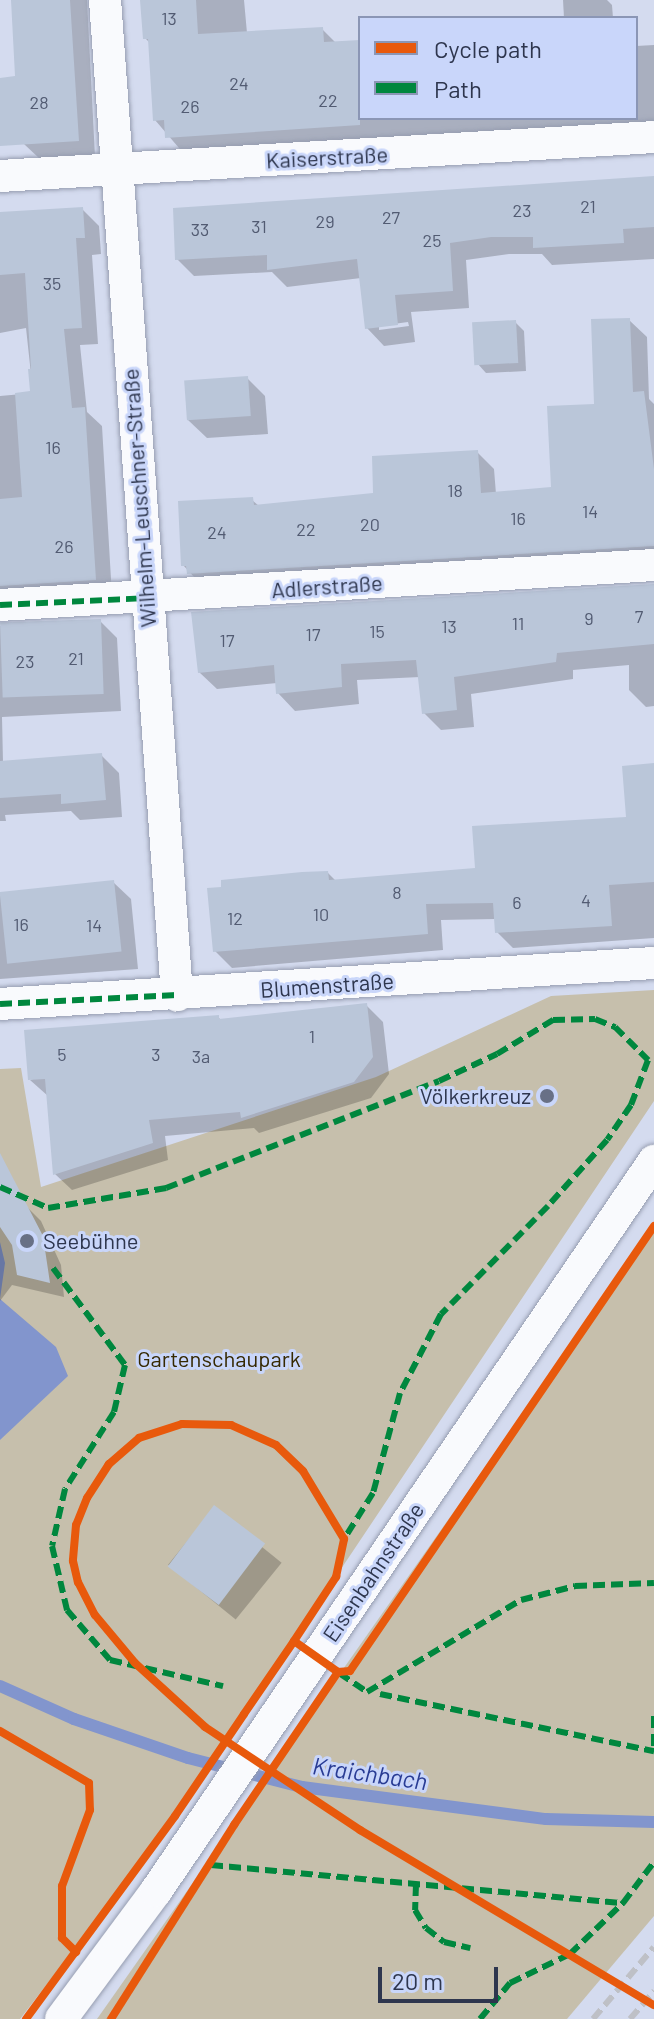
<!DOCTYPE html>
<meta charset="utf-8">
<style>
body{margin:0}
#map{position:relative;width:654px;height:2019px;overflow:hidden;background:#d4dbef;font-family:Barlow,sans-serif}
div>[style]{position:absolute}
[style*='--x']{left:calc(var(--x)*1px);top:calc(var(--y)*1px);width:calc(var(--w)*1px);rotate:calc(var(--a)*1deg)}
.green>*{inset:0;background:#c6bfac}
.water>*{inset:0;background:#8295cd}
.shadow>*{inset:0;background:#0003;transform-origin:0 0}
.stream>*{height:12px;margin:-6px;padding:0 6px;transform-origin:6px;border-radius:6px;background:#8295cd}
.building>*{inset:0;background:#bac6d9;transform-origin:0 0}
.roads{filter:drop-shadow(0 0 2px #969db0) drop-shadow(0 0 2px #969db0)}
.street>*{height:32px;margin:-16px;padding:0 16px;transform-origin:16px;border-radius:16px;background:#f9fafd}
.rail>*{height:6px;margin-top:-3px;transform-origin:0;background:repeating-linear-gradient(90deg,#bec0c6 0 12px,transparent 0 18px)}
.quiet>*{height:6px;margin-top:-3px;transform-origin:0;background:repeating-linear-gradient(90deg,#00873e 0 12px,transparent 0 18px)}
.cycleway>*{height:8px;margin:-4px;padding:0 4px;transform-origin:4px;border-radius:4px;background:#e8590c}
.dots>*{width:22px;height:22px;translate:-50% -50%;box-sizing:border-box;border:4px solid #c9d6fa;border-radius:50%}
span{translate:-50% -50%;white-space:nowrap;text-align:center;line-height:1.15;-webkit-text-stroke:6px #c9d6fa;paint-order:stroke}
.number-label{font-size:18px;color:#525b72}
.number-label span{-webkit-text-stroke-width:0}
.street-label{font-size:22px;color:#2e364e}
.poi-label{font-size:22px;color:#2e364e}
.right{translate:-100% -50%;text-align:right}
.left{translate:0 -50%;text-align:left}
.park-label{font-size:22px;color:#352800}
.water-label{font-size:24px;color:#293c94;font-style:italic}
.legend{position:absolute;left:358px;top:16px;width:280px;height:104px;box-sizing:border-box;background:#c9d6fa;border:2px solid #8b96b5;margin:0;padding:10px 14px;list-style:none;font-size:24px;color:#2e364e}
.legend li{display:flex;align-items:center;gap:16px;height:40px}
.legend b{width:40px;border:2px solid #8b96b5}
.scale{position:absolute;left:378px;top:1967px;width:120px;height:36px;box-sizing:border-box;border:4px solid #2e364e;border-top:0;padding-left:10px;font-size:24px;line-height:28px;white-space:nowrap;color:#2e364e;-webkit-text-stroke:6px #c9d6fa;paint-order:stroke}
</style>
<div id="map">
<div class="green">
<i style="clip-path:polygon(654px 990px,654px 1101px,244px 1714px,101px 1914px,20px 2019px,0 2019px,0 1069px,21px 1068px,41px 1187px,376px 1077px,551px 996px)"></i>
<i style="clip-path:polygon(654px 1227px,654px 1916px,567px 2019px,97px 2019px)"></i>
</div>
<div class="water">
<i style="clip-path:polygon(0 1242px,5px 1263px,0 1299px,56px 1347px,68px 1376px,0 1440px)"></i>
</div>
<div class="shadow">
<i style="clip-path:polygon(13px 0,87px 0,95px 157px,41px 160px,24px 144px)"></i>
<i style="clip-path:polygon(142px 0,244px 0,247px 33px,322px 29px,336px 43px,360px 41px,360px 118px,636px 118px,636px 46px,654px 45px,654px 124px,185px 155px,155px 120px,150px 43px,145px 38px)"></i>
<i style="clip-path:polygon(563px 0,607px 0,612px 5px,613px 18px,564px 18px)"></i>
<i style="clip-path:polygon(evenodd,654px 179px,654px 259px,552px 265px,542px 254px,509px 254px,466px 260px,469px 308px,411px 312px,415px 342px,384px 346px,367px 328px,361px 278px,287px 287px,272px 272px,194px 276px,177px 259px,654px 179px,408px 322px,409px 326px,379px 330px,379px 326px,408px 322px)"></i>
<i style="clip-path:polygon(82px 209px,99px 226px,101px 254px,92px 255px,98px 344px,80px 345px,87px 412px,102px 426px,112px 596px,0 617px,0 396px,33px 393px,26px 328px,0 333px,0 213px)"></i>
<i style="clip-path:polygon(629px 320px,647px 337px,649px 399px,654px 404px,654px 564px,207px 591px,183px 565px,252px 500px,259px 506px,375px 495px,477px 452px,494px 469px,496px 494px,553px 488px,596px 406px)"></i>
<i style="clip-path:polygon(515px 322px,524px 331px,526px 371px,486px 373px,477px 363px)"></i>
<i style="clip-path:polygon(247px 378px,265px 396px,268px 434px,207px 438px,188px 420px)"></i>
<i style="clip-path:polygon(654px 586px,654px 706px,646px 707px,629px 690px,629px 665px,573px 670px,573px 679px,471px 694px,474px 727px,441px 730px,424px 713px,420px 677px,357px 680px,359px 704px,295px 711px,278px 693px,277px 683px,217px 689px,199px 672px)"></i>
<i style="clip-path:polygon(100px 621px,117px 638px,121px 711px,2px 717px,3px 762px,102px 756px,119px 773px,122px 817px,80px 820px,71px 811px,5px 815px,6px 821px,0 821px,0 626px)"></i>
<i style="clip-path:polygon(654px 765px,654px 938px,513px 948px,497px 932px,496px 919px,441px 920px,443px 950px,232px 968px,215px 951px,328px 873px,337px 882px,478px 870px,629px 819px)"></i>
<i style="clip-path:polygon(113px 882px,131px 899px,138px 969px,0 979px,0 893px)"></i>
<i style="clip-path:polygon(366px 1005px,383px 1022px,389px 1074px,371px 1098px,259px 1133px,254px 1128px,165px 1136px,168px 1160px,72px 1190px,55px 1174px,48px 1096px,30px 1080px,218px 1017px,222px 1021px)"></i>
<i style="clip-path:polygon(0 1194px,25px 1205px,41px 1221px,61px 1265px,64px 1297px,12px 1285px,0 1301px)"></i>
<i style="left:214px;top:1508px;width:87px;height:73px;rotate:39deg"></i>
</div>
<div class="stream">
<i style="--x:0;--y:1686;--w:81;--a:24"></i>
<i style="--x:74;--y:1719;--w:120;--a:18.9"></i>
<i style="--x:188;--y:1758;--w:118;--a:14.3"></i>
<i style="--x:302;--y:1787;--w:246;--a:7.5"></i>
<i style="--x:546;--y:1819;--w:108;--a:1.6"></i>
</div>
<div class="building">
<i style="clip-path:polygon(11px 0,70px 0,79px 141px,0 146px,0 78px,15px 76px)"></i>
<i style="clip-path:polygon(140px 0,196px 0,198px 34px,323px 27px,324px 42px,360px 40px,360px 125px,165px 138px,164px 120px,153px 121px,148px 39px,143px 39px)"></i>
<i style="clip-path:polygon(654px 176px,654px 227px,623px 229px,624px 243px,533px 248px,533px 237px,491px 237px,450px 243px,453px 291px,395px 295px,398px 325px,365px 329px,357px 259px,267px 270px,267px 255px,175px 260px,173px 208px)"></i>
<i style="clip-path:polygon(83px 207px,85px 238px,76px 238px,82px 328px,64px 329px,72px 408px,85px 407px,96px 580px,0 586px,0 499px,22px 497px,15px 393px,30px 391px,28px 369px,31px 369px,25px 273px,0 275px,0 212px)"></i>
<i style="clip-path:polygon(630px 318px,633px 392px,644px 391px,654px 469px,654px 546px,187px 574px,186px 566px,181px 566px,178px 501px,253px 497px,254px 505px,373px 493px,372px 456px,478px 450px,481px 493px,551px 487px,547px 406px,594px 404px,591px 319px)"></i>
<i style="left:516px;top:320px;width:43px;height:44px;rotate:87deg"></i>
<i style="left:248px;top:376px;width:40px;height:64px;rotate:86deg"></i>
<i style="clip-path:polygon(654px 584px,654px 644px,557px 653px,556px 662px,454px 677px,457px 710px,422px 714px,416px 660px,341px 664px,342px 687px,276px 694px,274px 665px,198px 673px,191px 612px)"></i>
<i style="left:101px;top:619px;width:75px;height:101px;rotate:88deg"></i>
<i style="clip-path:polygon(102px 753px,106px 800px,61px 804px,61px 794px,0 798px,0 761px)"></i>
<i style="clip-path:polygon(654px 763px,654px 882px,609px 885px,612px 926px,495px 933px,493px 903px,426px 904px,428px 934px,213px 952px,207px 888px,221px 887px,221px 880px,302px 872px,328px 871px,329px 880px,475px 868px,472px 826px,626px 817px,622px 766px)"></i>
<i style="left:114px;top:880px;width:72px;height:115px;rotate:84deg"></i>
<i style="clip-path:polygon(367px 1003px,373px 1057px,354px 1082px,241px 1118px,240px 1112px,149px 1120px,153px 1143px,53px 1175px,45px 1079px,28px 1080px,24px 1030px,219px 1015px,219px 1019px)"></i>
<i style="clip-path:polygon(0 1153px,43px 1236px,50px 1283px,17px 1275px,12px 1245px,0 1227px)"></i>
<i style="left:214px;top:1505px;width:64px;height:77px;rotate:37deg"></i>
</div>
<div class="roads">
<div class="street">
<i style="--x:105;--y:0;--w:998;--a:85.86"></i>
<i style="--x:0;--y:176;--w:655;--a:-3.41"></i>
<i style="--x:0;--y:605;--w:655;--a:-3.5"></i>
<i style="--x:0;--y:1004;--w:655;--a:-3.59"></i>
<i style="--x:61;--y:2019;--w:159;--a:-53.4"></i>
<i style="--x:156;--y:1891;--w:884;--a:-55.7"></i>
</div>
</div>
<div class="rail">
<i style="--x:593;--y:2019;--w:94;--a:-49.7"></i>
<i style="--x:630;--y:2019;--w:37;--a:-49"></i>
</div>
<div class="quiet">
<i style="--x:0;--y:605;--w:146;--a:-2.7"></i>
<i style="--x:0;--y:1004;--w:177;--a:-2.9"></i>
<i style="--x:0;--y:1187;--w:52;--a:23.6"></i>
<i style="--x:48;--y:1208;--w:120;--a:-9.6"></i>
<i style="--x:166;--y:1188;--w:293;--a:-21.4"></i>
<i style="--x:439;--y:1081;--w:64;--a:-25"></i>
<i style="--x:497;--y:1054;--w:66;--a:-31.3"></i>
<i style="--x:553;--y:1020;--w:42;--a:-1.4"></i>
<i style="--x:595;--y:1019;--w:22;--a:22"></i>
<i style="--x:615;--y:1027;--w:47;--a:45"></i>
<i style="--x:648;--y:1060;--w:48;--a:110.7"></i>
<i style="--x:631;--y:1105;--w:42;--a:124.4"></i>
<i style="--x:607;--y:1140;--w:89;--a:131.8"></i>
<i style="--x:548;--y:1206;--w:152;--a:134.7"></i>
<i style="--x:441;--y:1314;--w:89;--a:117.4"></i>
<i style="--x:400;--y:1393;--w:104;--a:105.1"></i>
<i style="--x:373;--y:1493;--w:54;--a:122.2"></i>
<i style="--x:53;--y:1268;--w:121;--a:53.4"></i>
<i style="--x:125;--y:1365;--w:48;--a:103.2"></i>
<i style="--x:114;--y:1412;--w:91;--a:122.5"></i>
<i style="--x:65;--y:1489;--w:58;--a:102.8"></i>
<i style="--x:52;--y:1546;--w:66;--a:76.8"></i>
<i style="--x:67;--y:1610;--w:66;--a:49.3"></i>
<i style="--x:110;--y:1660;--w:116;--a:13"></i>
<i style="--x:339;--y:1673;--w:34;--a:34"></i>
<i style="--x:367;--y:1692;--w:179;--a:-30.9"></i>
<i style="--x:521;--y:1600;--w:56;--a:-14.5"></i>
<i style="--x:575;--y:1586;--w:79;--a:-2.2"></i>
<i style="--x:380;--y:1694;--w:280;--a:11.8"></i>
<i style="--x:654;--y:1716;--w:35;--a:90"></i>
<i style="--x:211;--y:1865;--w:414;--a:5.3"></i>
<i style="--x:416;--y:1884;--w:26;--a:92"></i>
<i style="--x:415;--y:1910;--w:21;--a:59"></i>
<i style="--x:426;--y:1928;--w:23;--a:38"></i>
<i style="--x:444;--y:1942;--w:27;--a:13"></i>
<i style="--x:480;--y:2019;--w:47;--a:-50.2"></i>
<i style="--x:510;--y:1983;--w:67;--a:-25.8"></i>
<i style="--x:570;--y:1954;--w:74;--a:-43.9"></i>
<i style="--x:623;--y:1903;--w:51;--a:-52.9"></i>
</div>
<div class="cycleway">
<i style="--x:294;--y:1641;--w:54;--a:35.2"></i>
<i style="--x:338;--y:1672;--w:12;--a:-5"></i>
<i style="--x:350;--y:1671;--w:539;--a:-55.66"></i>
<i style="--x:0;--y:1731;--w:103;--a:30.3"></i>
<i style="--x:89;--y:1783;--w:27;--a:88"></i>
<i style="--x:90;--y:1810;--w:81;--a:110.2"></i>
<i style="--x:62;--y:1886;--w:52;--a:90"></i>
<i style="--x:62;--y:1938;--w:20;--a:45"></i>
<i style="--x:26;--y:2019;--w:252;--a:-53.7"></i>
<i style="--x:175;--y:1816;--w:123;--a:-55.9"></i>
<i style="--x:244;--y:1714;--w:88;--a:-55.6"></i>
<i style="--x:294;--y:1641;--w:77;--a:-56.7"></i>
<i style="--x:336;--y:1577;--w:39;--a:-78"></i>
<i style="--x:344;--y:1539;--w:79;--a:-121.1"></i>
<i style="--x:303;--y:1471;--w:37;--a:-136"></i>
<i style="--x:276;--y:1445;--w:49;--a:-156"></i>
<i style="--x:231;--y:1425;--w:49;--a:-178.8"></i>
<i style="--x:182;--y:1424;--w:45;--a:162"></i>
<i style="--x:139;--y:1438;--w:40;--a:139"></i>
<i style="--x:109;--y:1464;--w:40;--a:122.9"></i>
<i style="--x:87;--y:1498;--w:29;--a:112"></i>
<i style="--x:76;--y:1525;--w:36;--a:95"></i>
<i style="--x:73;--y:1561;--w:22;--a:77"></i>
<i style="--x:78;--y:1582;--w:37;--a:63"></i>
<i style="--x:95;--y:1615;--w:62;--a:50.2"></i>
<i style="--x:135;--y:1663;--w:95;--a:42.4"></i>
<i style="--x:205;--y:1727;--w:186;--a:33.6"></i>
<i style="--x:360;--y:1830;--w:342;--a:30.8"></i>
<i style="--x:111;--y:2019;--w:230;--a:-57.6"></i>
<i style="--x:234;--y:1825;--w:185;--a:-55.8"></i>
</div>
<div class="dots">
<i style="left:547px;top:1096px;background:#687086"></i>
<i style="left:27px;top:1241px;background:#687086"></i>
</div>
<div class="number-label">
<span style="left:169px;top:18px">13</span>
<span style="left:239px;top:83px">24</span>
<span style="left:328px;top:100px">22</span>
<span style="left:39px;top:102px">28</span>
<span style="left:190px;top:106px">26</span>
<span style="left:588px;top:206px">21</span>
<span style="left:522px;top:210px">23</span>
<span style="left:391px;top:217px">27</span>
<span style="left:325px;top:221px">29</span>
<span style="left:259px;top:226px">31</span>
<span style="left:200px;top:229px">33</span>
<span style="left:432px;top:240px">25</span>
<span style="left:52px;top:283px">35</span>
<span style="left:53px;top:447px">16</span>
<span style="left:455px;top:490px">18</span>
<span style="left:590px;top:511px">14</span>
<span style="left:518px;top:518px">16</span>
<span style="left:370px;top:524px">20</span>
<span style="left:306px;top:529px">22</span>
<span style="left:217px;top:532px">24</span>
<span style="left:64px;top:546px">26</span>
<span style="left:639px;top:616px">7</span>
<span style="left:589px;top:618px">9</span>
<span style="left:518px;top:623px">11</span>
<span style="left:449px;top:626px">13</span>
<span style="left:377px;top:631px">15</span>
<span style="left:313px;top:634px">17</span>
<span style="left:227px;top:640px">17</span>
<span style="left:76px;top:658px">21</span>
<span style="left:25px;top:661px">23</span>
<span style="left:397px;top:892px">8</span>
<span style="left:586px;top:900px">4</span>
<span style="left:517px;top:902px">6</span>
<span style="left:321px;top:914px">10</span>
<span style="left:235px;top:918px">12</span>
<span style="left:21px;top:924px">16</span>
<span style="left:94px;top:925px">14</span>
<span style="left:312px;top:1036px">1</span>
<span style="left:62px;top:1054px">5</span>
<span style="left:156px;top:1054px">3</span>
<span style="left:201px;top:1056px">3a</span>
</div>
<div class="street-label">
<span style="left:327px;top:157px;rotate:-3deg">Kaiserstraße</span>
<span style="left:139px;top:498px;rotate:-94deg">Wilhelm-Leuschner-Straße</span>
<span style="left:327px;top:586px;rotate:-4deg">Adlerstraße</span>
<span style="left:327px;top:985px;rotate:-4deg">Blumenstraße</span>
<span style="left:373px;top:1572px;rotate:-56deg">Eisenbahnstraße</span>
</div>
<div class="poi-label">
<span class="right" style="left:531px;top:1096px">Völkerkreuz</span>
<span class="left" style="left:43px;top:1241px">Seebühne</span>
</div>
<div class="park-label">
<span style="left:219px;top:1359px">Gartenschaupark</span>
</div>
<div class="water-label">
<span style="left:370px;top:1773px;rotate:8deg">Kraichbach</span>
</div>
<ul class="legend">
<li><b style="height:10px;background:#e8590c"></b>Cycle path</li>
<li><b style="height:10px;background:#00873e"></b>Path</li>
</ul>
<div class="scale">20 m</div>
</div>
